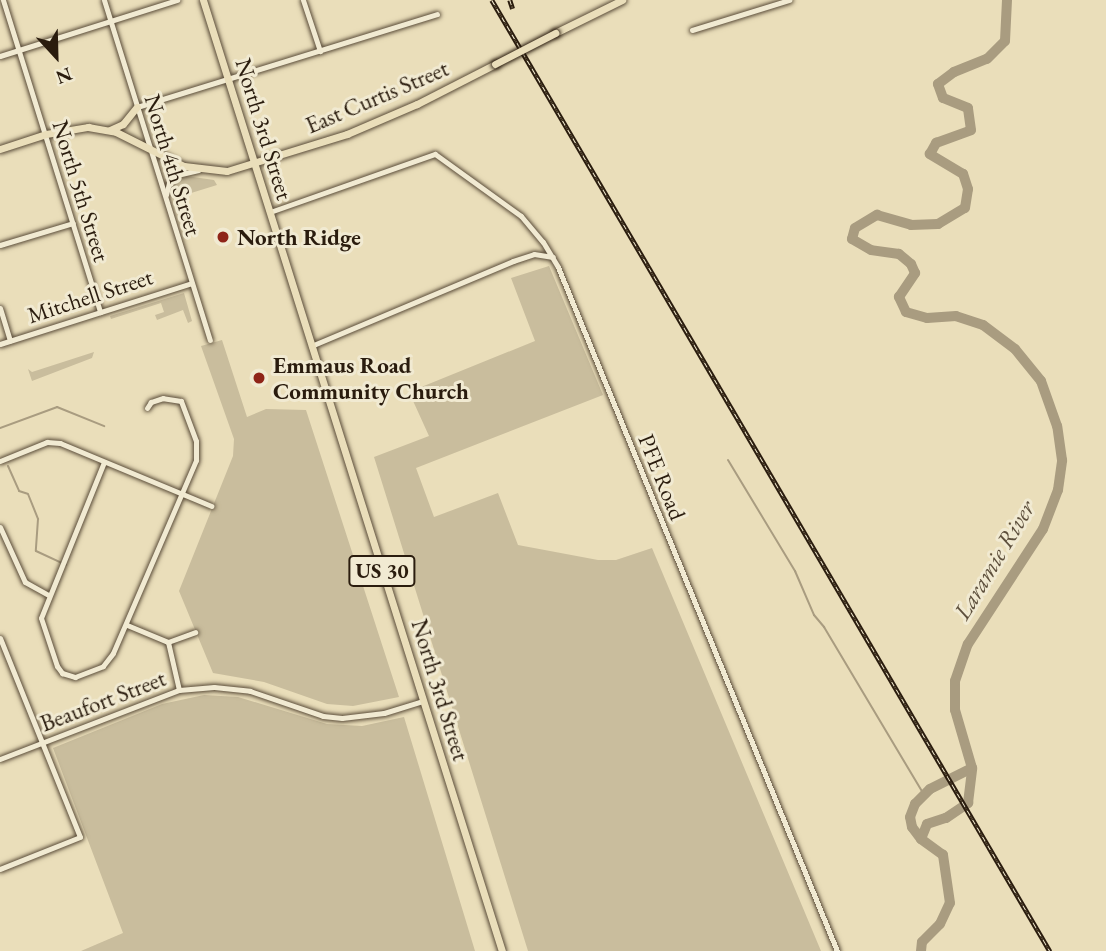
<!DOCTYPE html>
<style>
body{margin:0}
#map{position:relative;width:1106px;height:951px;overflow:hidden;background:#eadeba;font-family:"EB Garamond",serif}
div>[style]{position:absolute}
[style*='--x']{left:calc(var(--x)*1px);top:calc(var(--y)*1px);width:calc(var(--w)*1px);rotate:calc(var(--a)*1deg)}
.green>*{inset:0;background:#c9bd9d}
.stream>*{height:2px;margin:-1px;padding:0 1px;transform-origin:1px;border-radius:1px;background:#a99c80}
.river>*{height:10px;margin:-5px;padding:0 5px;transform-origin:5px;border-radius:5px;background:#a99c80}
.roads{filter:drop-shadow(0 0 2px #5a4c39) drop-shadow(0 0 2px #5a4c39)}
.minor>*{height:5px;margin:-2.5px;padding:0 2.5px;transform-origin:2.5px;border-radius:2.5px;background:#f1ead2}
.major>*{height:7px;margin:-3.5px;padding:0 3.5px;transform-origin:3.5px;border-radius:3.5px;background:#eadeba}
.rail>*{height:4.5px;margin-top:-2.25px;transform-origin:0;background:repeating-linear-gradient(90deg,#f1ead2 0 5px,#2a1c0e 0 10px);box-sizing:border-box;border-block:2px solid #2a1c0e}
.bridges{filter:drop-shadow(0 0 2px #2a1c0e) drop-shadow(0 0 2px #2a1c0e)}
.major-bridge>*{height:7px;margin:-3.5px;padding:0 3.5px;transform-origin:3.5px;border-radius:3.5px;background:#eadeba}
.dots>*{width:19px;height:19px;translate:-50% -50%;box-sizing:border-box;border:4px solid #f1ead2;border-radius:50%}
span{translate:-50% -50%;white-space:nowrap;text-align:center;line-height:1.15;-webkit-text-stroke:6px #f1ead2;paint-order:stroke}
.shield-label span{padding:2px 5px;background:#f1ead2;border:2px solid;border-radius:5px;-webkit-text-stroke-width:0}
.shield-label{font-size:21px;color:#2a1c0e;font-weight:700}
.street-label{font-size:23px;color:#2a1c0e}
.poi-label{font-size:23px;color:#2a1c0e;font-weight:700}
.left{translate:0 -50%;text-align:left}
.water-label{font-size:24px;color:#5d4f3c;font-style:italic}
.north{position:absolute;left:21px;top:21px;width:70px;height:70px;-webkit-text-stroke:5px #f1ead2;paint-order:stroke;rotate:158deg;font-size:19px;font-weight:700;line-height:28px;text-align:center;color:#2a1c0e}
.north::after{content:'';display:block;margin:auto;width:24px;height:32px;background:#2a1c0e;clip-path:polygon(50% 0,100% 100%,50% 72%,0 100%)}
</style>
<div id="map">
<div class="green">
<i style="clip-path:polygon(186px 176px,214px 180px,217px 185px,175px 198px,177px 204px,174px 202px,171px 188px,176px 180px)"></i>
<i style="clip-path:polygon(549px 266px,603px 395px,416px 468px,434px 517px,498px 493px,518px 545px,598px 560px,616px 560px,652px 548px,821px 951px,528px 951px,374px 457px,429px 436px,409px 392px,535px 341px,511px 278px)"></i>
<i style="clip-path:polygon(184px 293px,192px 321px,188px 323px,183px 310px,157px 320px,155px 315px,164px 312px,161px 303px,111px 319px,110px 316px)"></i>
<i style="clip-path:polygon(222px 340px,247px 417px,266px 409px,306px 410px,399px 697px,353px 706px,327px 704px,264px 682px,213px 673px,179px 591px,233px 456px,234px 439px,201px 346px)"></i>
<i style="clip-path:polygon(94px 352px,92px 358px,32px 381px,28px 369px,32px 372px)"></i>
<i style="clip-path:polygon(204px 695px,238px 697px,327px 724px,362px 726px,404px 717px,475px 951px,81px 951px,123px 933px,53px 748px,162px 704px)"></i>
</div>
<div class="stream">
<i style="--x:0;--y:428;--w:61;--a:-20.2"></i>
<i style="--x:57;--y:407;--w:51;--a:22"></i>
<i style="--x:728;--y:460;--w:130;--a:58.9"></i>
<i style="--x:795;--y:571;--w:48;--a:66.6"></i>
<i style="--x:814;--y:615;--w:16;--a:50"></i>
<i style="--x:824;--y:627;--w:196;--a:59.2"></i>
<i style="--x:8;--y:466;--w:27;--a:66"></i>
<i style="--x:19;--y:491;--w:9;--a:18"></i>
<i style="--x:28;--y:494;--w:27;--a:68"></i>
<i style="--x:38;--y:519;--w:32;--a:94"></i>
<i style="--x:36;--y:551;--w:33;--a:25"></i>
</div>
<div class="river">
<i style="--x:921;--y:839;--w:15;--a:-127"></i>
<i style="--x:912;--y:827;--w:10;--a:-101"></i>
<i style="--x:910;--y:817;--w:14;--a:-69"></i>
<i style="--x:915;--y:804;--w:21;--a:-45"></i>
<i style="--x:930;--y:789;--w:47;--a:-26.6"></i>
<i style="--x:921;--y:951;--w:9;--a:-84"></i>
<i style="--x:922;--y:942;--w:25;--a:-45"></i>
<i style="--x:940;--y:924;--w:23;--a:-65"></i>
<i style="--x:950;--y:903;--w:49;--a:-98.3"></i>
<i style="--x:943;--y:855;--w:27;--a:-144"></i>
<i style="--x:921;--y:839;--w:16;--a:-68"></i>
<i style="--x:927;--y:824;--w:20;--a:-18"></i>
<i style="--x:946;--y:818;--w:27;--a:-34"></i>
<i style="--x:968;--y:803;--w:35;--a:-83"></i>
<i style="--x:972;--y:768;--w:60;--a:-106.3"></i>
<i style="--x:955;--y:710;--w:29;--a:-90"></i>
<i style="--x:955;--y:681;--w:39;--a:-71"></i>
<i style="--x:968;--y:644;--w:137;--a:-56.9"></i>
<i style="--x:1043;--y:529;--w:42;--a:-69"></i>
<i style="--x:1058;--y:490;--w:30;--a:-82"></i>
<i style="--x:1062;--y:460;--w:34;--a:-98"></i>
<i style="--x:1057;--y:426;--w:48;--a:-109.6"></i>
<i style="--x:1041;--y:381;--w:41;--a:-129.1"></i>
<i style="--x:1015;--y:349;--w:40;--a:-143"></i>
<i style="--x:983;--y:325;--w:28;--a:-162"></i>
<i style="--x:956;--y:316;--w:29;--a:176"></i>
<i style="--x:927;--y:318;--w:22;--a:-164"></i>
<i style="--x:906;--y:312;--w:17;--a:-115"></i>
<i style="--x:899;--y:297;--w:29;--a:-56"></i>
<i style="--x:915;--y:273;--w:10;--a:-114"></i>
<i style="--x:911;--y:264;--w:16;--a:-140"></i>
<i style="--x:899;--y:254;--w:28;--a:-172"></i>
<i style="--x:871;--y:250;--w:22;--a:-150"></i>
<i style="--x:852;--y:239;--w:11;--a:-75"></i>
<i style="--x:855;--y:228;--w:26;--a:-31"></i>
<i style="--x:877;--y:215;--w:35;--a:16"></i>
<i style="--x:911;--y:225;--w:27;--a:-2"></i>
<i style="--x:938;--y:224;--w:31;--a:-31"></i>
<i style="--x:965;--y:208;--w:19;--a:-81"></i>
<i style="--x:968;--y:189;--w:16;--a:-108"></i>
<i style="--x:963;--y:174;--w:39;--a:-149"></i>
<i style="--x:930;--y:154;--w:13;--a:-61"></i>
<i style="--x:936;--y:143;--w:37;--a:-20"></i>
<i style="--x:971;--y:130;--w:22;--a:-98"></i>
<i style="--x:968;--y:108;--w:27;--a:-158"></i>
<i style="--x:943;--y:98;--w:15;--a:-110"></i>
<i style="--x:938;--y:84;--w:20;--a:-37"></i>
<i style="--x:954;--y:72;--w:35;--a:-22"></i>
<i style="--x:987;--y:59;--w:25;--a:-45"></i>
<i style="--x:1005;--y:41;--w:41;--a:-87.2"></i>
</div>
<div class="roads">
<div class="minor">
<i style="--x:3;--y:0;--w:327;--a:72.7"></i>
<i style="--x:104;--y:0;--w:356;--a:72.7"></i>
<i style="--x:303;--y:0;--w:54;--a:71.6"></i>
<i style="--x:692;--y:30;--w:102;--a:-17.2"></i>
<i style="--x:0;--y:56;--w:186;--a:-17.6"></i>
<i style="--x:137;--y:107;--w:314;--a:-17.2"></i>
<i style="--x:166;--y:195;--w:12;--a:-76"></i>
<i style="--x:169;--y:183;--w:11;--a:-45"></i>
<i style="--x:177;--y:175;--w:22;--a:-13"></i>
<i style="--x:270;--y:212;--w:175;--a:-19.4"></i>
<i style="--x:435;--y:154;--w:106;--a:35.8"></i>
<i style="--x:521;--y:216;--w:34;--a:50"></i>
<i style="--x:543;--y:242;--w:29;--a:59"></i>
<i style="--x:558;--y:267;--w:739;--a:67.81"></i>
<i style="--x:0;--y:245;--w:76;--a:-16.8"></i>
<i style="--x:0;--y:308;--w:34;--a:73"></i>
<i style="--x:0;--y:344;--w:201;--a:-17.6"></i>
<i style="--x:311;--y:346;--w:219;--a:-22.8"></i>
<i style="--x:513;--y:261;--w:22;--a:-18"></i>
<i style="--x:534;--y:254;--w:19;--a:9"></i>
<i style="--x:0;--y:461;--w:51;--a:-22"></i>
<i style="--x:47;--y:442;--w:13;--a:4"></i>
<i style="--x:60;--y:443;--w:164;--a:22.6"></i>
<i style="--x:104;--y:462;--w:168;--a:112"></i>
<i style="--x:41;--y:618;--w:51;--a:71.6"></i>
<i style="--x:57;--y:666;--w:9;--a:54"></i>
<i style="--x:62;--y:673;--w:14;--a:17"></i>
<i style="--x:75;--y:677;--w:30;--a:-21"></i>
<i style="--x:103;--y:666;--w:16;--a:-52"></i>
<i style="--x:113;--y:653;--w:210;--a:-66.7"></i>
<i style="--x:196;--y:460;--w:19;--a:-90"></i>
<i style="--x:196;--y:441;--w:43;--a:-110.6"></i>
<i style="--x:181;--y:401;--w:18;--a:-171"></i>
<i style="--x:163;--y:398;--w:13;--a:162"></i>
<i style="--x:151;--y:402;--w:7;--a:124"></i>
<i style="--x:0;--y:527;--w:60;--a:65.6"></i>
<i style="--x:25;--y:582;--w:26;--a:29"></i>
<i style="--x:127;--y:625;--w:44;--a:22.5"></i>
<i style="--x:168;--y:642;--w:29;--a:-20"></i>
<i style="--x:0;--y:638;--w:214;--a:68.1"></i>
<i style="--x:80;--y:837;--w:86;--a:158.2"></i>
<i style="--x:168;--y:642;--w:49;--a:77.1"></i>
<i style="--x:0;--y:759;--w:192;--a:-21.1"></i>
<i style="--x:179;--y:690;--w:35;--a:-5"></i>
<i style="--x:214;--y:687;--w:36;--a:6"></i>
<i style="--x:250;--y:691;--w:77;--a:18.9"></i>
<i style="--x:323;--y:716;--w:19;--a:6"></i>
<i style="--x:342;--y:718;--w:42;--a:-6.8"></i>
<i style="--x:384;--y:713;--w:41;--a:-17.1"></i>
</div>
<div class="major">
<i style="--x:203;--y:0;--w:997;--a:72.55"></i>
<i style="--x:555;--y:33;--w:75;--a:-26.2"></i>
<i style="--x:110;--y:130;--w:14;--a:-25"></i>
<i style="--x:123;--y:124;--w:22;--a:-51"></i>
<i style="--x:0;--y:149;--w:48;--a:-18.1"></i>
<i style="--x:46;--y:134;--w:43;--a:-9.5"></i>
<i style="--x:88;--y:127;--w:28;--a:10"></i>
<i style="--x:116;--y:132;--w:76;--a:26.6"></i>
<i style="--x:184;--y:166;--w:43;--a:6.6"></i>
<i style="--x:227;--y:171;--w:126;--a:-17.1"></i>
<i style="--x:347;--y:134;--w:76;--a:-23.2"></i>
<i style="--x:417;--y:104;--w:88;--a:-27.1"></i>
</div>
</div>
<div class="rail">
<i style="--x:492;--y:0;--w:1103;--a:59.6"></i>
<i style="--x:510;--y:0;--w:9;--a:72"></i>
</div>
<div class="bridges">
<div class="major-bridge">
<i style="--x:495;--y:64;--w:68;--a:-27.3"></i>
</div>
</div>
<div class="dots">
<i style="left:223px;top:237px;background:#8f2418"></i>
<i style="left:259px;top:378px;background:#8f2418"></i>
</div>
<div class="shield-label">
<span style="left:382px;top:571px">US 30</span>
</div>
<div class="street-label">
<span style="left:377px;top:97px;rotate:-23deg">East Curtis Street</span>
<span style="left:264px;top:129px;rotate:73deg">North 3rd Street</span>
<span style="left:173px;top:165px;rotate:73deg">North 4th Street</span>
<span style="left:81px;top:191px;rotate:73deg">North 5th Street</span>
<span style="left:90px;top:296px;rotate:-18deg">Mitchell Street</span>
<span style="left:662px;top:477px;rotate:68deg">PFE Road</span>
<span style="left:440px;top:690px;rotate:73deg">North 3rd Street</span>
<span style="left:103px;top:701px;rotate:-21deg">Beaufort Street</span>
</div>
<div class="poi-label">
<span class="left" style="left:237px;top:237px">North Ridge</span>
<span class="left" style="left:273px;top:378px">Emmaus Road<br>Community Church</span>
</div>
<div class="water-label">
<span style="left:994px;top:560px;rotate:-59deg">Laramie River</span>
</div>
<div class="north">N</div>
</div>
